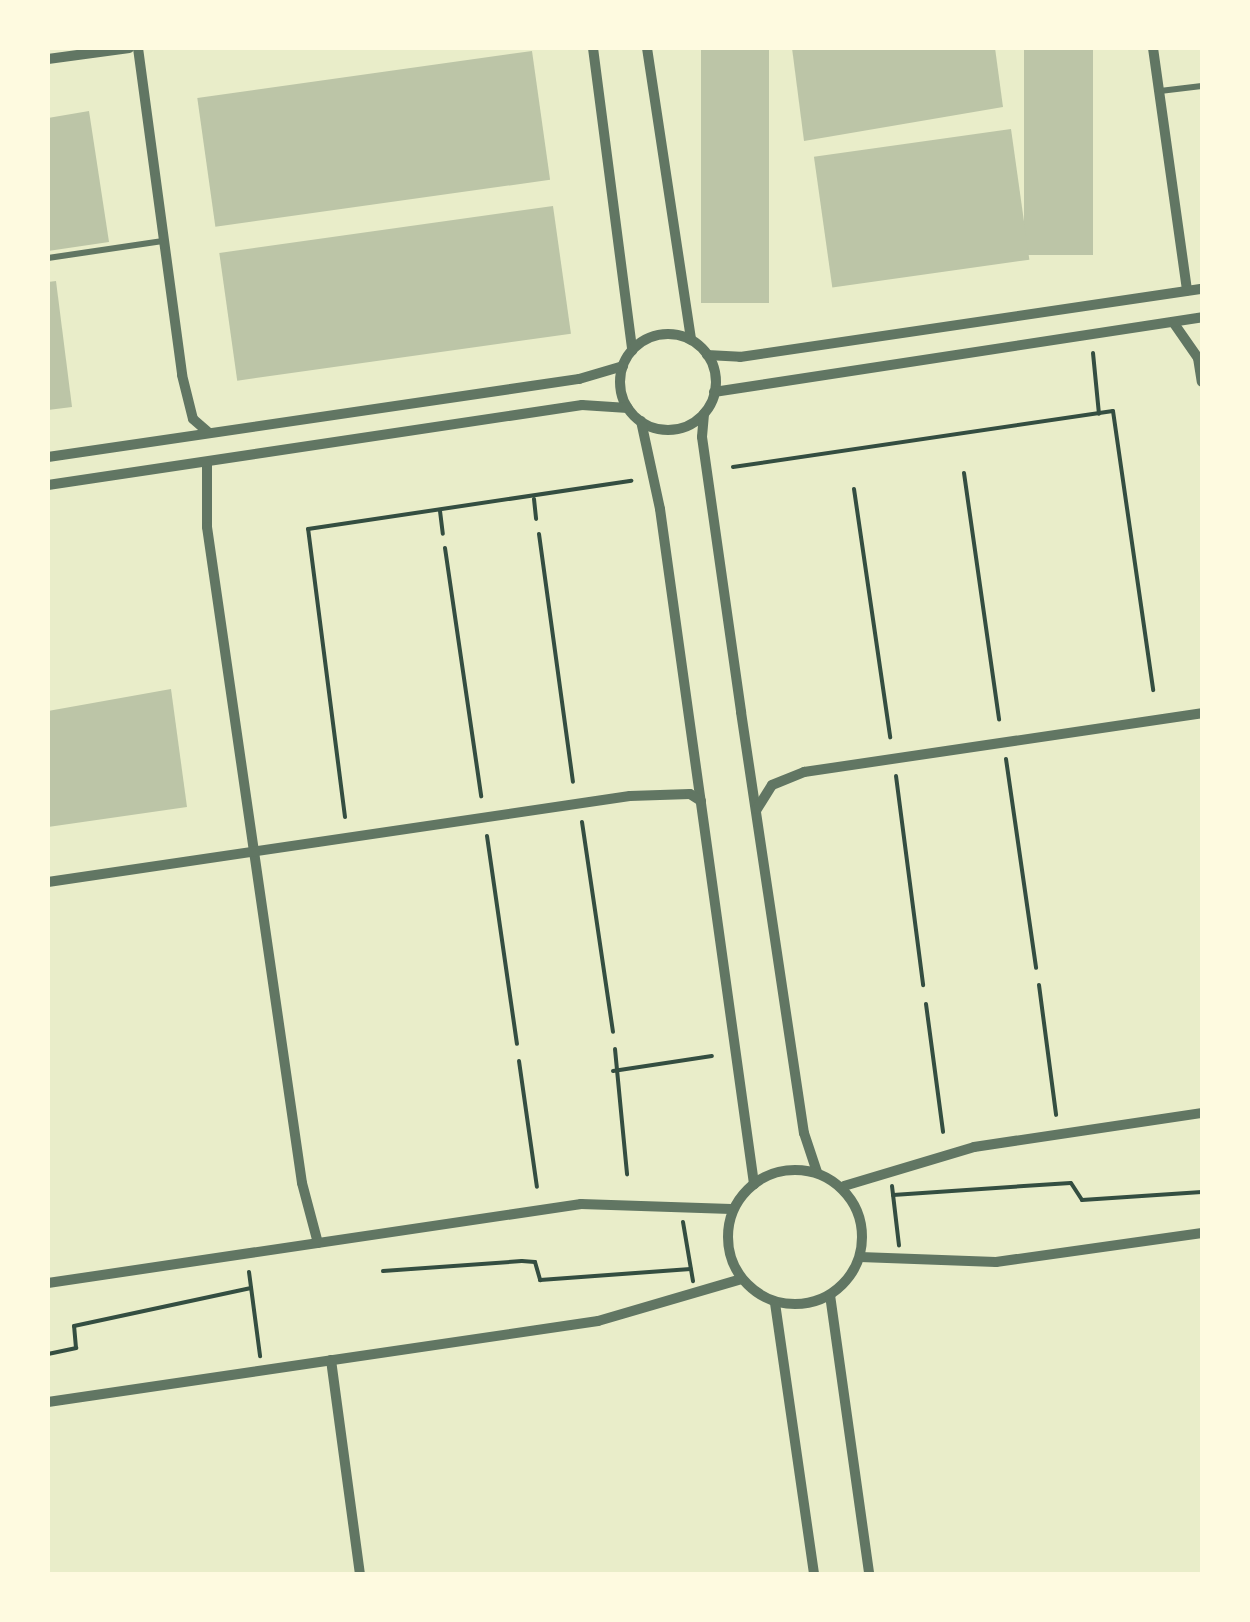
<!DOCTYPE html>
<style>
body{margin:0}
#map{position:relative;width:1250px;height:1622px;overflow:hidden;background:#e9edc9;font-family:"Fira Sans Condensed",sans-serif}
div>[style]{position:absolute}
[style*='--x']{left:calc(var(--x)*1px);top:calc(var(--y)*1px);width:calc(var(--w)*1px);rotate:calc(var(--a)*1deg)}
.building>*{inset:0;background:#bcc5a7;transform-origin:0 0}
.path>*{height:4px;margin:-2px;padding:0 2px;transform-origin:2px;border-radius:2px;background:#344e41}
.service>*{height:6px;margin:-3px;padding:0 3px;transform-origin:3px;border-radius:3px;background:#617663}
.minor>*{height:10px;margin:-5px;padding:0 5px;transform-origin:5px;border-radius:5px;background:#617663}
.minor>.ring{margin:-5px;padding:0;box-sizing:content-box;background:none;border:10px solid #617663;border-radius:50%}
span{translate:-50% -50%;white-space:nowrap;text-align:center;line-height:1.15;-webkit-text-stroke:10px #fefae0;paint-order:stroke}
.frame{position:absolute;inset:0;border:50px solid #fefae0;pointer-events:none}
</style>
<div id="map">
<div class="building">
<i style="left:701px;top:48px;width:68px;height:255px"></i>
<i style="clip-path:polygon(792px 48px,995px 48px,1003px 107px,804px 141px)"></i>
<i style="left:1024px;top:48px;width:69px;height:207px"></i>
<i style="left:532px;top:51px;width:130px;height:338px;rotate:82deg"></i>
<i style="clip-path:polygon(89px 111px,109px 242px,48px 251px,48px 118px)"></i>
<i style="left:1011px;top:129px;width:132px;height:199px;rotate:82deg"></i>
<i style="left:553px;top:206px;width:129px;height:337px;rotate:82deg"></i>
<i style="clip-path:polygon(56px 281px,72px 407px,48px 410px,48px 282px)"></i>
<i style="clip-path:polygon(171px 689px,187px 807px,48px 827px,48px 711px)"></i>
</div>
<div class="path">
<i style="--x:1093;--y:353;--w:61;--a:84.4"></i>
<i style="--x:733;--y:467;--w:384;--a:-8.4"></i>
<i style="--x:1113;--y:411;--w:282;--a:81.8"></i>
<i style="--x:964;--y:473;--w:249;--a:81.9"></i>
<i style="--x:854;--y:489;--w:251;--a:81.7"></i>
<i style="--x:534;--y:499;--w:20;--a:84"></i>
<i style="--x:440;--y:511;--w:23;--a:83"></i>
<i style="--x:539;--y:534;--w:250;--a:82.2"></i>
<i style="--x:445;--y:548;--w:251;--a:81.7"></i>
<i style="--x:1006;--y:759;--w:211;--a:81.8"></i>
<i style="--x:896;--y:776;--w:211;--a:82.6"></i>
<i style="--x:345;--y:817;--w:290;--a:-97.3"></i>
<i style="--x:308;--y:529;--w:327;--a:-8.5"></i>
<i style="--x:582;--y:822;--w:212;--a:81.6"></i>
<i style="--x:487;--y:836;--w:210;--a:81.8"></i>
<i style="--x:1039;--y:985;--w:131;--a:82.5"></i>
<i style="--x:926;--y:1004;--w:129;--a:82.4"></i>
<i style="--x:615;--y:1049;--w:126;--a:84.5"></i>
<i style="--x:519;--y:1061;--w:127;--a:81.9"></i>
<i style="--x:613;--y:1071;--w:100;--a:-8.6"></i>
<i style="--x:892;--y:1186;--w:60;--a:83.3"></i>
<i style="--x:893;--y:1195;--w:178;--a:-3.9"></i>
<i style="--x:1071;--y:1183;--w:20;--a:57"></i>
<i style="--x:1082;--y:1200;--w:120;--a:-3.8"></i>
<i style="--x:683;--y:1222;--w:60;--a:80.4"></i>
<i style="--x:383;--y:1271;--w:139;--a:-4.1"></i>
<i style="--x:522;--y:1261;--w:13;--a:4"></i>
<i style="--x:535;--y:1262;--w:19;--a:74"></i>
<i style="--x:540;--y:1280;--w:151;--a:-4.2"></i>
<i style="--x:249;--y:1272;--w:85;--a:82.5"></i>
<i style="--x:48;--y:1354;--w:29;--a:-12"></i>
<i style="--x:76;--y:1348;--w:22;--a:-95"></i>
<i style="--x:74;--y:1326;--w:181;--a:-12.1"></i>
</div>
<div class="service">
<i style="--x:1160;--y:91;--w:42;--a:-6.8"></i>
<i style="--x:48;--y:258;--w:116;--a:-8.4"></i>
</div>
<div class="minor">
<i style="--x:138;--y:48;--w:330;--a:82.3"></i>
<i style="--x:182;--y:375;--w:45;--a:76"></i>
<i style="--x:193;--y:419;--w:21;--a:41"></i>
<i style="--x:593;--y:48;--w:305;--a:82.6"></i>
<i style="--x:647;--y:48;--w:295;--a:81.4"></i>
<i style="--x:1153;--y:48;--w:245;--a:82"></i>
<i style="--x:48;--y:59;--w:82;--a:-7.7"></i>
<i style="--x:1173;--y:322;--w:44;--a:55.2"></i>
<i style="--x:1198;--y:358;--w:24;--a:81"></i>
<i class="ring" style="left:620px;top:334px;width:86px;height:86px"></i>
<i style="--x:707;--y:355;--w:33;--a:3"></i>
<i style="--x:740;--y:357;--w:467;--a:-8.4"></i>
<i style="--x:714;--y:392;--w:494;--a:-8.7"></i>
<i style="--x:704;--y:414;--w:23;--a:95"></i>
<i style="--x:702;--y:437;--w:278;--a:81.9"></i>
<i style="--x:741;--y:712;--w:426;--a:81.5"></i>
<i style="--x:804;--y:1133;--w:41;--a:71.6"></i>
<i style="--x:641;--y:421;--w:90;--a:77.8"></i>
<i style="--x:660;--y:509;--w:682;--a:82.07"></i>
<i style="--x:48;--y:457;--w:537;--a:-8.36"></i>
<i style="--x:579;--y:379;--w:46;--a:-16.5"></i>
<i style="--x:207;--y:462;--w:65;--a:90"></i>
<i style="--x:207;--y:527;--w:663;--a:81.76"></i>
<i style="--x:302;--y:1183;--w:62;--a:75.1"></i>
<i style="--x:48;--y:485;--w:540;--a:-8.52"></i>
<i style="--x:582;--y:405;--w:46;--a:3.7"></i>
<i style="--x:757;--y:809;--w:28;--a:-58"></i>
<i style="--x:772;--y:785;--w:35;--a:-22"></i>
<i style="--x:804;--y:772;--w:402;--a:-8.4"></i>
<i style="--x:48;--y:882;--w:588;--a:-8.41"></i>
<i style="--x:630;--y:796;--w:60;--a:-1.9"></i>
<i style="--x:690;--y:794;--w:13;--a:32"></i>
<i class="ring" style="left:728px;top:1170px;width:124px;height:124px"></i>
<i style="--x:844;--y:1186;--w:136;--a:-16.7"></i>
<i style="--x:974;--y:1147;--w:231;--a:-8.5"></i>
<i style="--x:860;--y:1257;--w:136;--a:2.1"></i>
<i style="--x:996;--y:1262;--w:208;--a:-8"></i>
<i style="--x:48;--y:1283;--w:539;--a:-8.43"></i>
<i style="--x:581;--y:1204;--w:150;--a:1.9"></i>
<i style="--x:830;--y:1295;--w:282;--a:82"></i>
<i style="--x:775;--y:1303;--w:274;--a:81.8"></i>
<i style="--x:331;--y:1360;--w:216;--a:82.3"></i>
<i style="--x:48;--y:1402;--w:556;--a:-8.38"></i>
<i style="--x:598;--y:1321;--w:150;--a:-16.3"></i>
</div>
<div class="frame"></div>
</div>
